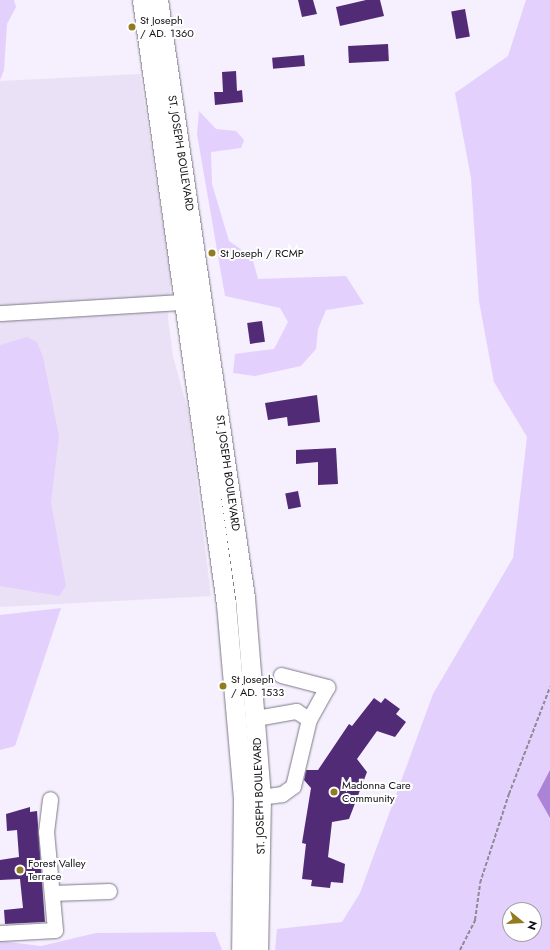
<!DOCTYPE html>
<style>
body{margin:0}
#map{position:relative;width:550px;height:950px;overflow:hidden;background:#f5effe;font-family:Jost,sans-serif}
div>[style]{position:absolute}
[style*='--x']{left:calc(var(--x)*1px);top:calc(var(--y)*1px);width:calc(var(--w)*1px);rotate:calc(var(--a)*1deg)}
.built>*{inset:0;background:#eae1f6}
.green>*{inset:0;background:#e3d0fc}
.water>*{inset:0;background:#ab84d8}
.building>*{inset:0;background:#522b77;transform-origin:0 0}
.path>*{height:2px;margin-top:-1px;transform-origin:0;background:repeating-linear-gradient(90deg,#8f8b96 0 4px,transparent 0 6px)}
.roads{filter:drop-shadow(0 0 1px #7e7986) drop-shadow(0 0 1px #7e7986)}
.minor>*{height:15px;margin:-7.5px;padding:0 7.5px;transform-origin:7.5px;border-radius:7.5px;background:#fff}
.major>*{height:19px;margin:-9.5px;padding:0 9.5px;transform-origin:9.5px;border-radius:9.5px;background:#fff}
.dots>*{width:11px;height:11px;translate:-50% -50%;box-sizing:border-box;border:2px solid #fff;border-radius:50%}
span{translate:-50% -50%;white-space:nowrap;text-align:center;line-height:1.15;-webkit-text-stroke:4px #fff;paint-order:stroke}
.poi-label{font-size:11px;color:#121015}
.left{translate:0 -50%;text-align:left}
.street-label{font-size:11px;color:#121015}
.north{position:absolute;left:502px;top:902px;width:40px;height:40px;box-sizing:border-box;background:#fff;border:1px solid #a09fa1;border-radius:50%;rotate:108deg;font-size:11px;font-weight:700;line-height:16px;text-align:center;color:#121015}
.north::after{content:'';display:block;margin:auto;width:14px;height:18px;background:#927c22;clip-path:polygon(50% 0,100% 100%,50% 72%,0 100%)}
</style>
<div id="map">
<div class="built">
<i style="clip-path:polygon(140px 74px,171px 278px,168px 318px,173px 357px,188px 410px,211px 596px,0 607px,0 81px)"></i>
</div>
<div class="green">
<i style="clip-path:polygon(0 0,14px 0,16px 7px,7px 24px,4px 70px,0 80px)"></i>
<i style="clip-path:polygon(evenodd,526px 0,550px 0,550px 950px,275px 950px,277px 929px,342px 922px,360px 893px,433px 694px,513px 558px,527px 437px,494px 382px,479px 301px,471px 178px,455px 93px,508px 56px,526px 0,510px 910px,534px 910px,534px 934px,510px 934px,510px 910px)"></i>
<i style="clip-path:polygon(199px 111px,216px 129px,236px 131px,244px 140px,241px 148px,211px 152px,212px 184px,229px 241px,252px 257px,258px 279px,346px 276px,364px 304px,326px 310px,318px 329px,316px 349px,301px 366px,255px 376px,233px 373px,235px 354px,274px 349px,288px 322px,280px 308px,225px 296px,197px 134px)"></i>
<i style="clip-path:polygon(27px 337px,37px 342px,43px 357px,59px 436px,51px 502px,66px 586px,59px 596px,0 586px,0 345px)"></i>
<i style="clip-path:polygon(61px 608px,15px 746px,0 750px,0 615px)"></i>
<i style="clip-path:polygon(215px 932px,222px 950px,0 950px,0 941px,41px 946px,96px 933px)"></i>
</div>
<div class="water">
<i style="clip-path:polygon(550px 770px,550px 818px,537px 795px)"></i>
</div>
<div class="building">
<i style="clip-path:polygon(298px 0,313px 0,317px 14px,302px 17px)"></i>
<i style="clip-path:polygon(366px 0,380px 0,384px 16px,340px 26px,336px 7px)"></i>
<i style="left:465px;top:9px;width:28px;height:14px;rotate:80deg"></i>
<i style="left:388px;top:44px;width:17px;height:40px;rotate:87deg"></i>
<i style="left:304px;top:55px;width:11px;height:32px;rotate:85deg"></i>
<i style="clip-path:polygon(236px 71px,237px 91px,242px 90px,243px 102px,215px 105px,214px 92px,223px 92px,222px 72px)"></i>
<i style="left:262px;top:321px;width:21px;height:15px;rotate:82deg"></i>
<i style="clip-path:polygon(317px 395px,320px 422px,288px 426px,287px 417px,268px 420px,265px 403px)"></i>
<i style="clip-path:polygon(336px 448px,338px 484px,318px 485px,318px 462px,296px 464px,296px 450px)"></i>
<i style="left:298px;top:491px;width:16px;height:13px;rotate:79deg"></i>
<i style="clip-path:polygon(374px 698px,381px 703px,385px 698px,400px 709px,396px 714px,406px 722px,395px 737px,377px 731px,357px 759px,367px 772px,349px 819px,332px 822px,328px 857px,345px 864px,343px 883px,331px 882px,330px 888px,311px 886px,312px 880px,302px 879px,306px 844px,302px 843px,311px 788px,304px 780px,306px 770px,318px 770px,349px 724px,352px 726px)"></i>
<i style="clip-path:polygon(30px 807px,30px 812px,37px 811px,45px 922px,5px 924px,4px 910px,23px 908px,20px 879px,0 880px,0 860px,19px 857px,17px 830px,7px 831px,6px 814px)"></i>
</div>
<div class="path">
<i style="--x:460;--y:950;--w:34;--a:-63"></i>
<i style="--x:475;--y:920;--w:37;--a:-82"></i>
<i style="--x:480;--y:883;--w:94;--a:-72"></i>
<i style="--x:509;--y:794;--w:115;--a:-69"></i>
</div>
<div class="roads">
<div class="minor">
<i style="--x:0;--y:313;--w:194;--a:-3.5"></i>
<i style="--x:281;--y:675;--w:48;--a:14.6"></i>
<i style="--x:327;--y:687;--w:37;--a:119"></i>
<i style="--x:256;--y:718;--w:41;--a:-9.9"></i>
<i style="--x:296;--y:711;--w:15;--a:32"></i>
<i style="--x:309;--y:719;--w:69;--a:103.4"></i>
<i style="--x:293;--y:786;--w:14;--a:144"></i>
<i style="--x:282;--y:794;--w:21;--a:172"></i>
<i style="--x:52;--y:893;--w:57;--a:-2"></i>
<i style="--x:0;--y:933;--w:55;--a:-3.1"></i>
<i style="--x:55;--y:930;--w:98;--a:-95.2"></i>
<i style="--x:46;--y:832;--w:33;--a:-83"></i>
</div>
<div class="major">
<i style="--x:142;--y:0;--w:610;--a:82.08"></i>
<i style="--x:226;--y:604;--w:194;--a:85"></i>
<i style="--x:243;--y:797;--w:153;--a:90.7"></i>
<i style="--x:158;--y:0;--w:604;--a:81.72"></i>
<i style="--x:245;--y:598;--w:200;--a:85.4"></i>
<i style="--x:261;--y:797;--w:153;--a:91.1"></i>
</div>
</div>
<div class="dots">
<i style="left:132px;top:27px;background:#927c22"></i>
<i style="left:212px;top:253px;background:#927c22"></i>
<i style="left:223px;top:686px;background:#927c22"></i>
<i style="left:334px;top:792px;background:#927c22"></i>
<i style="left:20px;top:870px;background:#927c22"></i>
</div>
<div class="poi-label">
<span class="left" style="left:140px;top:27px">St Joseph<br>/ AD. 1360</span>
<span class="left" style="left:220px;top:253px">St Joseph / RCMP</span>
<span class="left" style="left:231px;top:686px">St Joseph<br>/ AD. 1533</span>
<span class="left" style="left:342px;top:792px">Madonna Care<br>Community</span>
<span class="left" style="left:28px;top:870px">Forest Valley<br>Terrace</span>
</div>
<div class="street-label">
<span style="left:181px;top:153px;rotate:81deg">ST. JOSEPH BOULEVARD</span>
<span style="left:228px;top:473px;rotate:82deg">ST. JOSEPH BOULEVARD</span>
<span style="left:259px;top:796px;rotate:-92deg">ST. JOSEPH BOULEVARD</span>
</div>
<div class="north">N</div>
</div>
